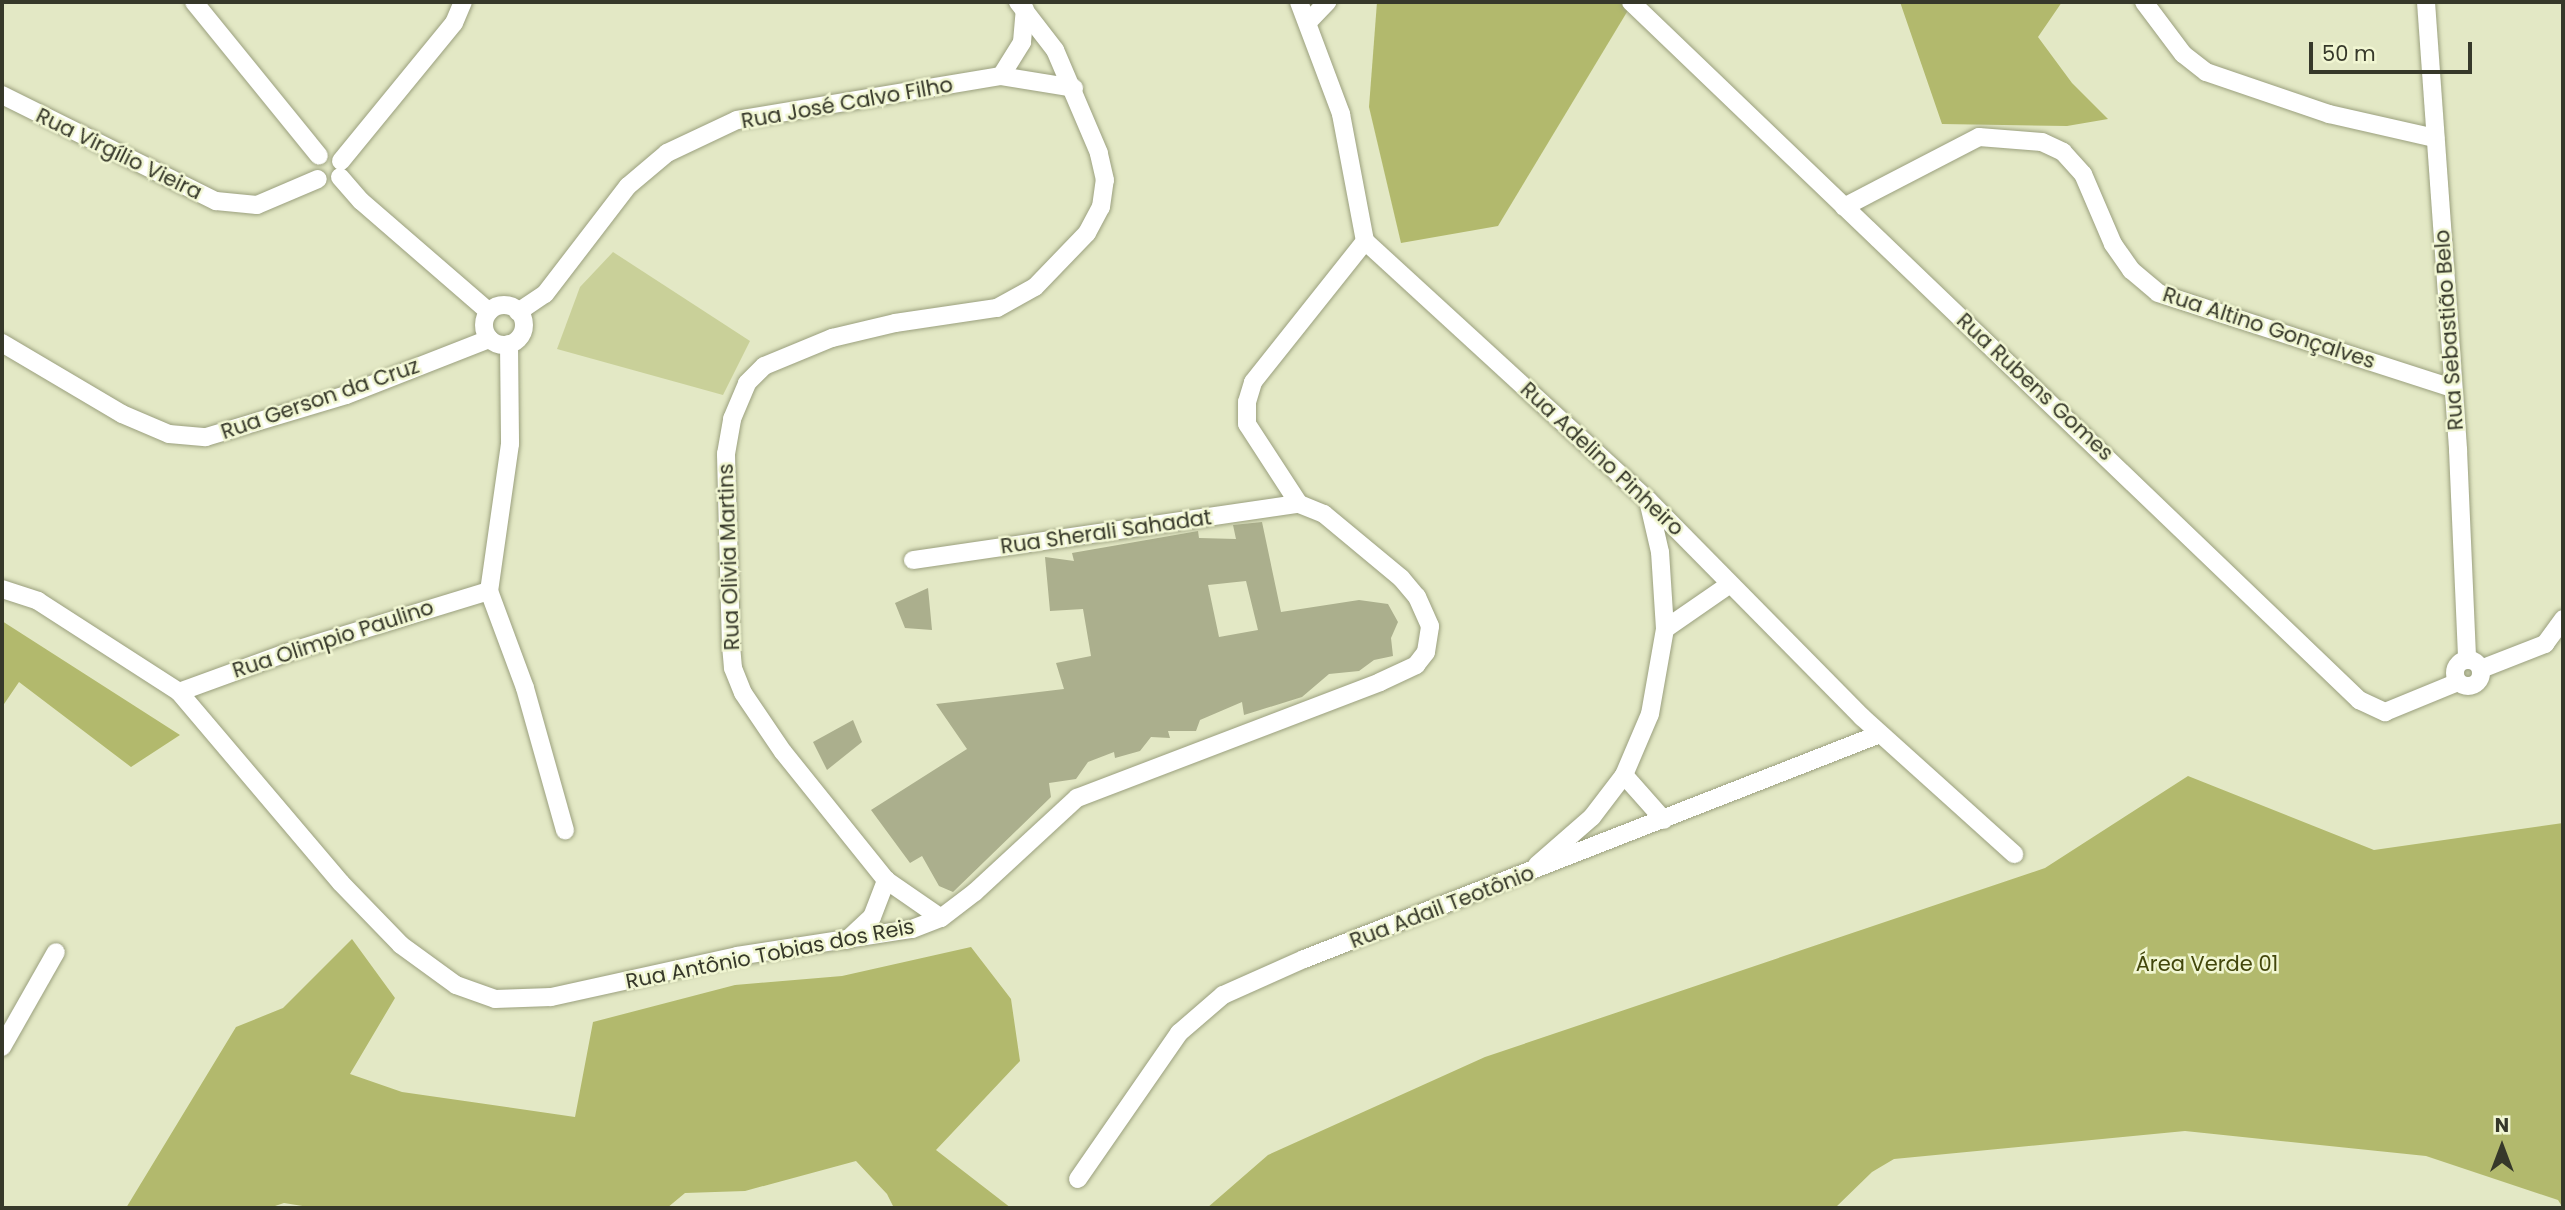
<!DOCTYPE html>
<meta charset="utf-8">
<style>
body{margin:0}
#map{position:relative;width:2565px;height:1210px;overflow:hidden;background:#e3e8c5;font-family:Poppins,sans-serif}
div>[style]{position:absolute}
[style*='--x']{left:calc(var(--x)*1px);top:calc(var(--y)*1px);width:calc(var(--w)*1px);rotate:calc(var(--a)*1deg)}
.green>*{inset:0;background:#c9d099}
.forest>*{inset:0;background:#b2b96d}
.building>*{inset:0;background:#abaf8d}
.roads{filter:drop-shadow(0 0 2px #9ba07e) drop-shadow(0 0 2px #9ba07e)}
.minor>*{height:18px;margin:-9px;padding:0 9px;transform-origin:9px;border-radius:9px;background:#fff}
.minor>.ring{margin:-9px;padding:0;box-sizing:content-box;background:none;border:18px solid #fff;border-radius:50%}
span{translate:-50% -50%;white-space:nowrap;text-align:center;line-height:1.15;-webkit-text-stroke:5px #f1f6d2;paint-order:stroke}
.street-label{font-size:21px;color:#36382a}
.park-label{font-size:21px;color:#42460b}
.frame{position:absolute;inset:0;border:4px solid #36382a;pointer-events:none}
.north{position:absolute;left:2467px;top:1112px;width:70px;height:70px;-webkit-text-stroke:5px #f1f6d2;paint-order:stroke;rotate:0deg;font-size:19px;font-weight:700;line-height:28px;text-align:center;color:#36382a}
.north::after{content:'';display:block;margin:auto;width:24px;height:32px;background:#36382a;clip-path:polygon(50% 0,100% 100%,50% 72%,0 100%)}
.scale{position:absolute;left:2309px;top:42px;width:163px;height:32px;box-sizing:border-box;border:4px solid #36382a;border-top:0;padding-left:9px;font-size:21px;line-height:24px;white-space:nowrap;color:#36382a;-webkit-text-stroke:5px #f1f6d2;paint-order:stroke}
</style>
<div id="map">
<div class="green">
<i style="clip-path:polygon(613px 252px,750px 341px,723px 395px,557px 349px,580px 287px)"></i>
</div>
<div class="forest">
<i style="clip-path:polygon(1377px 2px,1633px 2px,1498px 226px,1401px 243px,1369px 107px)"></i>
<i style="clip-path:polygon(1900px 2px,2062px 2px,2038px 37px,2072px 83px,2108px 119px,2067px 126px,1942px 124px)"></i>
<i style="clip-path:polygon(2px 621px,180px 735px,131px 767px,19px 682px,2px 707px)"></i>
<i style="clip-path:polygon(2188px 776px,2374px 850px,2563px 823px,2563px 1208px,2558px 1200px,2426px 1156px,2185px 1131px,1894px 1159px,1872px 1172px,1835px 1208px,1207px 1208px,1268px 1155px,1485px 1057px,2045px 868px)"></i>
<i style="clip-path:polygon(352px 939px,395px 998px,350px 1074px,402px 1092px,575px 1117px,593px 1022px,735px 985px,842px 976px,971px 947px,1011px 999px,1020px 1061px,936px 1150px,1011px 1208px,894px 1208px,887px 1194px,856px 1161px,745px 1191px,685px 1193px,667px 1208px,315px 1208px,284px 1203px,269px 1208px,126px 1208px,236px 1027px,283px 1008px)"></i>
</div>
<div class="building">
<i style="clip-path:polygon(evenodd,1262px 522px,1281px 612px,1359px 600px,1388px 604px,1398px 622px,1391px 638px,1393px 656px,1374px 660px,1359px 671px,1329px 674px,1302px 697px,1244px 715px,1242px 702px,1200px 720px,1196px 731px,1168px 731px,1170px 738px,1151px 737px,1140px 751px,1115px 758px,1114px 752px,1088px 762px,1076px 779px,1049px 783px,1051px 797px,953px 892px,939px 886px,922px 856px,910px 863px,871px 810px,967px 749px,936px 704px,1064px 689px,1056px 663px,1091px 656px,1083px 609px,1050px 611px,1045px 557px,1074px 561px,1072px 553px,1198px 531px,1199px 538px,1236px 539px,1233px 525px,1262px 522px,1246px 581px,1258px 630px,1219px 637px,1208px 585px,1246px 581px)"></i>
<i style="clip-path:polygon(928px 588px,932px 630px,905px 628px,895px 603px)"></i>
<i style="clip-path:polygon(853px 720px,862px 742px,827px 770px,813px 742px)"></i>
</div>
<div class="roads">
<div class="minor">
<i style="--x:194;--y:2;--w:198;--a:50.9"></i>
<i style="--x:1299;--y:2;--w:120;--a:69.4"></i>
<i style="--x:1341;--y:114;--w:129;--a:79.3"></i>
<i style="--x:1365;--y:241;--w:384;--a:42.5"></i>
<i style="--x:1648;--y:500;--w:305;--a:45.4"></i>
<i style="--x:1862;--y:717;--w:205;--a:42"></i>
<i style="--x:1631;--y:2;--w:1009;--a:43.79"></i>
<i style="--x:2359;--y:700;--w:29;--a:25"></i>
<i style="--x:2385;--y:712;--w:79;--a:-22.3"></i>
<i style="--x:2144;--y:2;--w:65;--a:53.1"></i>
<i style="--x:2183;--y:54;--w:29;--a:38"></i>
<i style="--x:2206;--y:72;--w:130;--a:18.9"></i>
<i style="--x:2329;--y:114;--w:109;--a:12.8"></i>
<i style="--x:2426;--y:2;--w:449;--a:85.9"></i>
<i style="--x:2458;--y:450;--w:209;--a:87.5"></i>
<i style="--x:1308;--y:22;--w:28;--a:-46"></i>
<i style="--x:1001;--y:76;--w:74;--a:9.3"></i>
<i style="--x:2;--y:95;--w:239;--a:26.4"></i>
<i style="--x:216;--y:201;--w:41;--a:5.6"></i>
<i style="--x:257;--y:205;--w:66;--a:-23.1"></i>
<i style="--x:341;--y:161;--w:178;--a:-50.7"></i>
<i style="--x:454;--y:23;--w:23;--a:-67"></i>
<i style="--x:340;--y:177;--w:32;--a:49"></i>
<i style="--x:361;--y:201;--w:169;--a:40.9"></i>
<i style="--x:1844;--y:207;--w:152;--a:-27.4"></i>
<i style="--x:1979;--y:137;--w:63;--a:4.5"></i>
<i style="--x:2042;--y:142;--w:23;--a:25"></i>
<i style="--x:2063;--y:152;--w:30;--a:48"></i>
<i style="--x:2083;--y:174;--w:76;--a:66.8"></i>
<i style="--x:2113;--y:244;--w:32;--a:55"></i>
<i style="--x:2131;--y:270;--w:35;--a:40"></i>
<i style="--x:2158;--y:293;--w:309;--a:17.9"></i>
<i class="ring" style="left:484px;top:305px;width:22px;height:22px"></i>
<i style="--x:518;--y:312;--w:32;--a:-34"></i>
<i style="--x:545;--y:294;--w:136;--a:-52.5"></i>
<i style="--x:628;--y:186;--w:51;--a:-40.2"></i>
<i style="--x:667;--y:153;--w:77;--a:-25.2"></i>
<i style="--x:737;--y:120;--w:268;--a:-9.5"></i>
<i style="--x:1001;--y:76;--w:40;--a:-58"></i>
<i style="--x:1022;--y:42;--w:33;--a:-85"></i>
<i style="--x:2;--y:343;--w:139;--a:30.6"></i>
<i style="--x:122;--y:414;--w:51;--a:23.1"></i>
<i style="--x:169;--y:434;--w:37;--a:5"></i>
<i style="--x:206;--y:437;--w:146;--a:-16.7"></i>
<i style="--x:346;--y:395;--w:154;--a:-21.4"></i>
<i style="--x:509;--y:344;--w:100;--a:89.4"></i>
<i style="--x:510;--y:444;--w:148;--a:98.1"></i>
<i style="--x:489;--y:591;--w:103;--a:69.6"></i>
<i style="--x:525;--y:688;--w:148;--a:74.3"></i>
<i style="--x:913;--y:560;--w:390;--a:-8.3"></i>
<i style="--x:2;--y:589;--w:38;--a:18"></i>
<i style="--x:38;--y:601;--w:168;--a:32.8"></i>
<i style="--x:179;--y:692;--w:250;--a:49.7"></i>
<i style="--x:341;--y:883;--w:86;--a:45.9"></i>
<i style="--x:401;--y:945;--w:68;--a:36"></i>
<i style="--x:456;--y:985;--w:41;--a:19.7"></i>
<i style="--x:495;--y:999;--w:56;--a:-2"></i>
<i style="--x:551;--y:997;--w:190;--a:-12.4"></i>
<i style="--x:737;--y:956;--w:177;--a:-8.8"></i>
<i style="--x:912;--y:929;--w:31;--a:-21"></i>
<i style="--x:941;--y:918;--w:43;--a:-37.4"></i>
<i style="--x:975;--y:892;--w:139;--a:-42.7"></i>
<i style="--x:1077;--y:798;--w:324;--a:-20.9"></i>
<i style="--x:1380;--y:682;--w:40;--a:-25"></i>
<i style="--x:1416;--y:665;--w:16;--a:-52"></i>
<i style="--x:1426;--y:652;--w:26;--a:-81"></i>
<i style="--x:1430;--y:626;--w:32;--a:-114"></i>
<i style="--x:1417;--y:597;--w:25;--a:-130"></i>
<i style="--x:1401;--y:578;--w:100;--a:-140.3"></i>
<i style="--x:1324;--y:514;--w:27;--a:-158"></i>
<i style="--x:1299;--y:504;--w:95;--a:-123"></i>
<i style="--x:1247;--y:424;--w:22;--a:-90"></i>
<i style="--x:1247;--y:402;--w:21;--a:-73"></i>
<i style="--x:1253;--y:382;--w:180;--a:-51.5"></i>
<i style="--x:1665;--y:629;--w:79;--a:-34.7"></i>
<i class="ring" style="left:2455px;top:660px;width:8px;height:8px"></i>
<i style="--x:2481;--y:669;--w:69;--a:-21.3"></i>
<i style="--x:2545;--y:644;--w:31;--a:-54"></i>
<i style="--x:179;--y:692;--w:114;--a:-20"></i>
<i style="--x:286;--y:653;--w:212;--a:-17"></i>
<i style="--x:1624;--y:775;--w:60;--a:48.4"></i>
<i style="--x:1537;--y:865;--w:73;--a:-41.1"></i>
<i style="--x:1592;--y:817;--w:53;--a:-52.7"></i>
<i style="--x:1624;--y:775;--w:66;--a:-66.9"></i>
<i style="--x:1650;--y:714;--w:86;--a:-80"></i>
<i style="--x:1665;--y:629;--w:77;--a:-93.7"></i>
<i style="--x:1660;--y:552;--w:53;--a:-103"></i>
<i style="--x:941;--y:918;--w:67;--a:-145.4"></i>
<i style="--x:886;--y:880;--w:164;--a:-128.8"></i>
<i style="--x:783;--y:752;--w:71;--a:-124.1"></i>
<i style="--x:743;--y:693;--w:27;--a:-112"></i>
<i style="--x:733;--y:668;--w:22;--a:-95"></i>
<i style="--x:731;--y:646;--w:192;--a:-91.5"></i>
<i style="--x:726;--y:454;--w:36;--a:-80"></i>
<i style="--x:732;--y:419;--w:39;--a:-67"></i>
<i style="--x:747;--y:383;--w:24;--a:-45"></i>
<i style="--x:764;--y:366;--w:74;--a:-22.4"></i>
<i style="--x:832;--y:338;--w:65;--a:-13.4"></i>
<i style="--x:895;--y:323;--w:103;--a:-8.4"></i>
<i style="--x:997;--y:308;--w:43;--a:-28.9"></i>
<i style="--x:1035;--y:287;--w:75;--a:-46.1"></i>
<i style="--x:1087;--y:233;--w:30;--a:-62"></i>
<i style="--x:1101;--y:207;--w:27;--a:-82"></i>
<i style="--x:1105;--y:180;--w:28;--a:-103"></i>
<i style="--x:1099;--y:153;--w:112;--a:-113.1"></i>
<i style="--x:1055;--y:50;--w:61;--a:-127.6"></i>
<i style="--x:847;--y:940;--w:34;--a:-43"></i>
<i style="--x:872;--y:917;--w:40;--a:-69"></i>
<i style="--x:2;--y:1047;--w:109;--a:-60.4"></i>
<i style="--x:1078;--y:1179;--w:178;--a:-55.3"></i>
<i style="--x:1179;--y:1033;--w:58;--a:-40.8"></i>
<i style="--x:1223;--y:995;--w:89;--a:-24"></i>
<i style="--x:1304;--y:959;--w:618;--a:-21.34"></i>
</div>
</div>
<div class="street-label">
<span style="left:847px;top:103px;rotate:-10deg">Rua José Calvo Filho</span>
<span style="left:119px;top:154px;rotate:26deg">Rua Virgílio Vieira</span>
<span style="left:2269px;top:328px;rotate:18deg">Rua Altino Gonçalves</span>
<span style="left:2449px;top:330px;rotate:-94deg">Rua Sebastião Belo</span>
<span style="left:2035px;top:387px;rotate:43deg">Rua Rubens Gomes</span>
<span style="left:320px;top:399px;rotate:-19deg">Rua Gerson da Cruz</span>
<span style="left:1602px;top:459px;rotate:43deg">Rua Adelino Pinheiro</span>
<span style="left:1106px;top:532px;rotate:-8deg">Rua Sherali Sahadat</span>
<span style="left:729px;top:557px;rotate:-92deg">Rua Olivia Martins</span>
<span style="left:333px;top:639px;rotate:-18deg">Rua Olimpio Paulino</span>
<span style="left:1442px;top:907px;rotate:-21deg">Rua Adail Teotônio</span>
<span style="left:770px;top:954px;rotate:-11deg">Rua Antônio Tobias dos Reis</span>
</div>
<div class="park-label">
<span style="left:2207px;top:964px">Área Verde 01</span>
</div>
<div class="frame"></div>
<div class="north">N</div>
<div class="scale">50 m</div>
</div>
